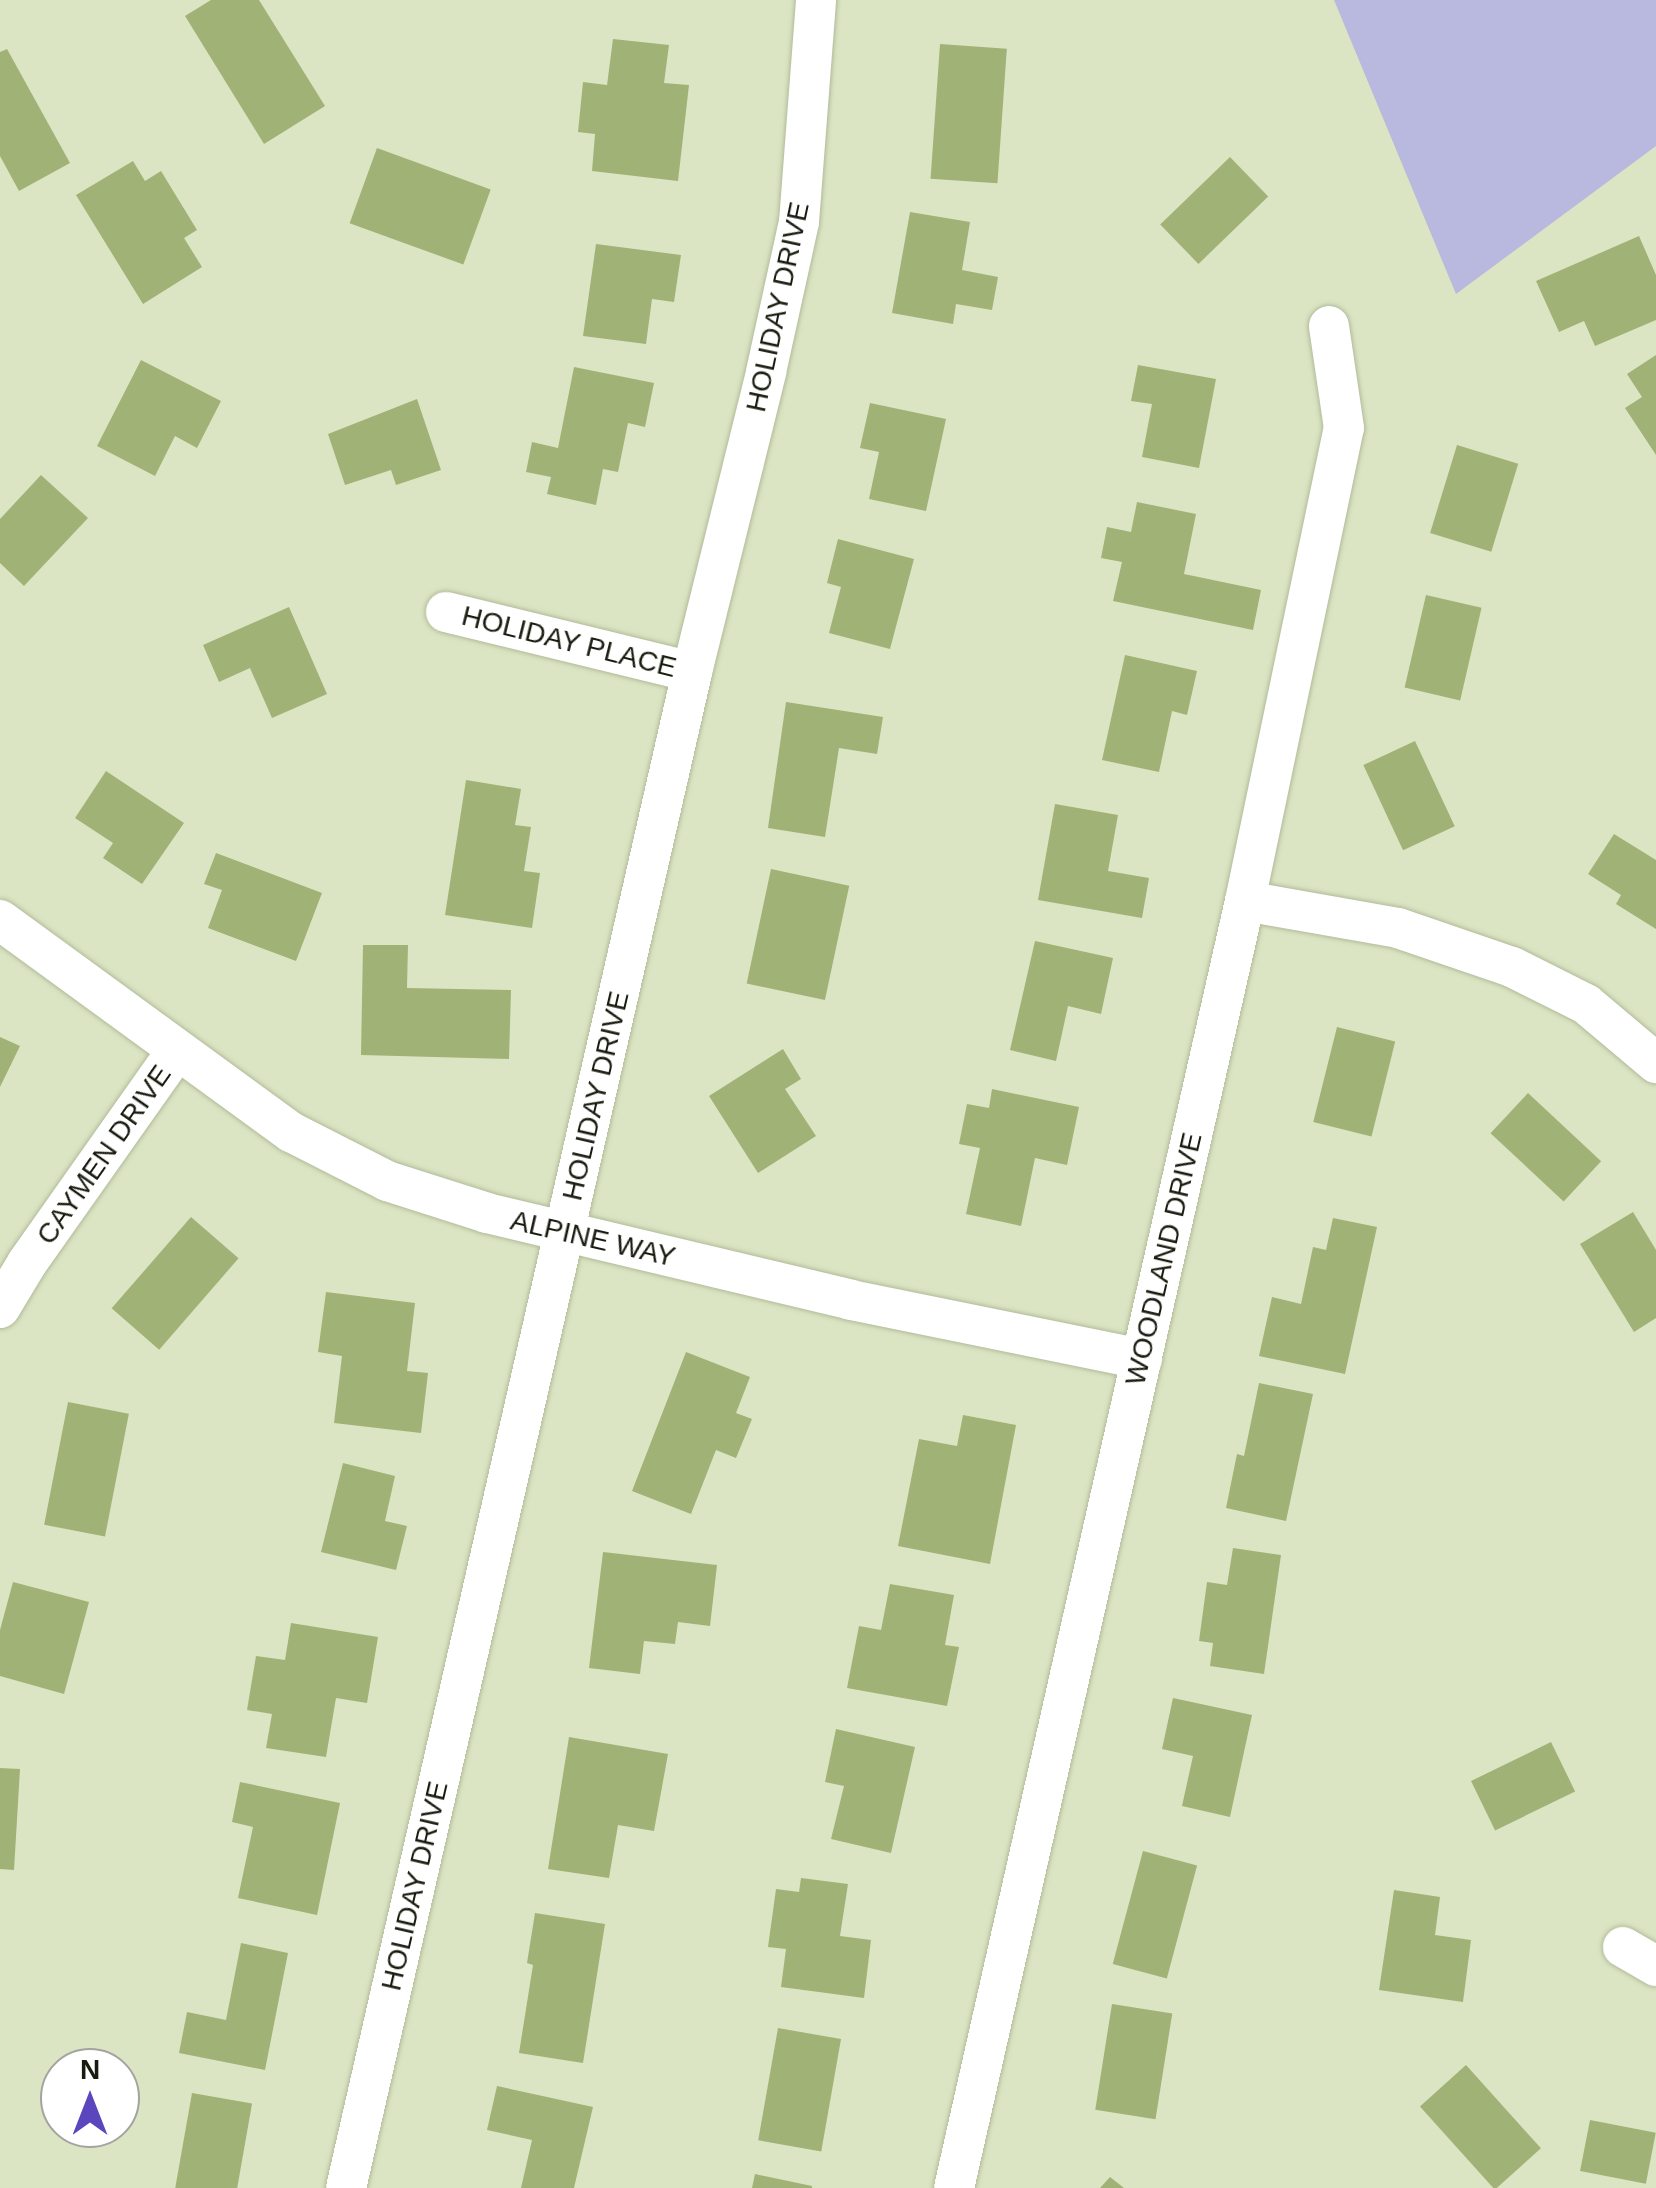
<!DOCTYPE html>
<style>
body{margin:0}
#map{position:relative;width:1656px;height:2188px;overflow:hidden;background:#dbe5c3;font-family:Helvetica,sans-serif}
div>[style]{position:absolute}
[style*='--x']{left:calc(var(--x)*1px);top:calc(var(--y)*1px);width:calc(var(--w)*1px);rotate:calc(var(--a)*1deg)}
.green>*{inset:0;background:#b9b8de}
.building>*{inset:0;background:#a1b276;transform-origin:0 0}
.roads{filter:drop-shadow(0 0 2px #b1bb9a) drop-shadow(0 0 2px #b1bb9a)}
.street>*{height:40px;margin:-20px;padding:0 20px;transform-origin:20px;border-radius:20px;background:#fff}
span{translate:-50% -50%;white-space:nowrap;text-align:center;line-height:1.15;-webkit-text-stroke:9px #fff;paint-order:stroke}
.street-label{font-size:28px;color:#181c0f}
.north{position:absolute;left:40px;top:2048px;width:100px;height:100px;box-sizing:border-box;background:#fff;border:2px solid #a3a49f;border-radius:50%;rotate:0deg;font-size:28px;font-weight:700;line-height:40px;text-align:center;color:#181c0f}
.north::after{content:'';display:block;margin:auto;width:35px;height:45px;background:#5b46be;clip-path:polygon(50% 0,100% 100%,50% 72%,0 100%)}
</style>
<div id="map">
<div class="green">
<i style="clip-path:polygon(1334px 0,1656px 0,1656px 146px,1456px 294px)"></i>
</div>
<div class="building">
<i style="clip-path:polygon(211px 0,259px 0,325px 106px,264px 144px,185px 16px)"></i>
<i style="clip-path:polygon(613px 39px,669px 45px,664px 83px,689px 85px,678px 181px,592px 171px,595px 134px,578px 132px,583px 82px,607px 85px)"></i>
<i style="left:940px;top:44px;width:67px;height:135px;rotate:4deg"></i>
<i style="clip-path:polygon(7px 49px,70px 163px,19px 191px,0 156px,0 52px)"></i>
<i style="left:377px;top:148px;width:121px;height:80px;rotate:20deg"></i>
<i style="left:1230px;top:157px;width:55px;height:97px;rotate:46deg"></i>
<i style="clip-path:polygon(133px 161px,145px 181px,161px 171px,197px 230px,184px 238px,202px 267px,143px 304px,76px 195px)"></i>
<i style="clip-path:polygon(910px 212px,970px 222px,962px 270px,998px 277px,992px 310px,956px 304px,953px 324px,892px 313px)"></i>
<i style="clip-path:polygon(1639px 236px,1656px 275px,1656px 320px,1595px 346px,1584px 321px,1559px 332px,1536px 281px)"></i>
<i style="clip-path:polygon(596px 244px,681px 255px,674px 302px,652px 299px,646px 344px,583px 336px)"></i>
<i style="clip-path:polygon(1656px 355px,1656px 455px,1625px 408px,1642px 397px,1627px 374px)"></i>
<i style="clip-path:polygon(141px 360px,221px 401px,197px 448px,175px 436px,155px 476px,97px 446px)"></i>
<i style="clip-path:polygon(1138px 365px,1216px 379px,1199px 468px,1142px 457px,1152px 404px,1131px 401px)"></i>
<i style="clip-path:polygon(574px 367px,654px 383px,645px 427px,628px 423px,618px 472px,603px 469px,596px 505px,547px 494px,551px 477px,526px 472px,532px 442px,558px 448px)"></i>
<i style="clip-path:polygon(417px 399px,441px 470px,396px 485px,391px 470px,345px 485px,328px 434px)"></i>
<i style="clip-path:polygon(870px 403px,946px 419px,926px 511px,869px 499px,879px 452px,860px 448px)"></i>
<i style="left:1457px;top:445px;width:64px;height:92px;rotate:17deg"></i>
<i style="clip-path:polygon(41px 475px,88px 518px,24px 586px,0 563px,0 519px)"></i>
<i style="clip-path:polygon(1137px 502px,1196px 514px,1184px 574px,1261px 590px,1253px 630px,1113px 601px,1122px 562px,1101px 558px,1107px 527px,1131px 532px)"></i>
<i style="clip-path:polygon(838px 539px,914px 559px,890px 649px,829px 633px,841px 587px,827px 583px)"></i>
<i style="left:1426px;top:595px;width:57px;height:95px;rotate:13deg"></i>
<i style="clip-path:polygon(289px 607px,327px 694px,272px 718px,250px 668px,219px 682px,203px 645px)"></i>
<i style="clip-path:polygon(1125px 655px,1197px 671px,1187px 715px,1172px 711px,1159px 772px,1102px 760px)"></i>
<i style="clip-path:polygon(786px 702px,883px 717px,877px 754px,839px 748px,825px 837px,768px 828px)"></i>
<i style="left:1415px;top:741px;width:94px;height:57px;rotate:65deg"></i>
<i style="clip-path:polygon(106px 771px,184px 823px,142px 884px,103px 858px,113px 843px,75px 818px)"></i>
<i style="clip-path:polygon(466px 780px,521px 789px,515px 825px,531px 827px,524px 871px,540px 873px,532px 928px,445px 915px)"></i>
<i style="clip-path:polygon(1055px 804px,1118px 815px,1108px 871px,1149px 878px,1142px 918px,1038px 900px)"></i>
<i style="clip-path:polygon(1614px 834px,1656px 860px,1656px 929px,1616px 904px,1621px 895px,1588px 874px)"></i>
<i style="clip-path:polygon(216px 853px,322px 893px,296px 961px,208px 928px,222px 890px,204px 884px)"></i>
<i style="left:771px;top:869px;width:80px;height:117px;rotate:12deg"></i>
<i style="clip-path:polygon(1035px 941px,1113px 958px,1101px 1014px,1068px 1006px,1056px 1061px,1010px 1050px)"></i>
<i style="clip-path:polygon(363px 945px,408px 945px,407px 988px,511px 990px,509px 1059px,361px 1055px)"></i>
<i style="left:1337px;top:1027px;width:60px;height:98px;rotate:14deg"></i>
<i style="clip-path:polygon(0 1037px,20px 1046px,0 1087px)"></i>
<i style="clip-path:polygon(783px 1049px,801px 1079px,785px 1089px,816px 1136px,758px 1173px,709px 1096px)"></i>
<i style="clip-path:polygon(992px 1089px,1079px 1107px,1067px 1165px,1035px 1158px,1021px 1226px,966px 1214px,980px 1148px,959px 1144px,967px 1104px,989px 1108px)"></i>
<i style="left:1528px;top:1093px;width:100px;height:55px;rotate:43deg"></i>
<i style="clip-path:polygon(1633px 1212px,1656px 1250px,1656px 1318px,1634px 1332px,1580px 1244px)"></i>
<i style="left:191px;top:1217px;width:63px;height:121px;rotate:41deg"></i>
<i style="clip-path:polygon(1333px 1218px,1377px 1227px,1345px 1374px,1259px 1356px,1272px 1297px,1301px 1304px,1313px 1247px,1326px 1250px)"></i>
<i style="clip-path:polygon(326px 1292px,415px 1303px,407px 1371px,428px 1373px,421px 1433px,334px 1423px,342px 1356px,318px 1352px)"></i>
<i style="clip-path:polygon(686px 1352px,750px 1377px,736px 1413px,752px 1419px,736px 1458px,716px 1450px,691px 1514px,632px 1491px)"></i>
<i style="clip-path:polygon(1259px 1383px,1313px 1394px,1286px 1521px,1226px 1508px,1237px 1454px,1244px 1456px)"></i>
<i style="left:68px;top:1402px;width:62px;height:125px;rotate:11deg"></i>
<i style="clip-path:polygon(963px 1415px,1016px 1425px,990px 1564px,898px 1546px,919px 1439px,957px 1446px)"></i>
<i style="clip-path:polygon(343px 1463px,395px 1476px,385px 1521px,407px 1526px,396px 1570px,321px 1552px)"></i>
<i style="clip-path:polygon(1233px 1548px,1281px 1555px,1264px 1674px,1210px 1666px,1213px 1643px,1199px 1641px,1207px 1582px,1227px 1585px)"></i>
<i style="clip-path:polygon(603px 1552px,717px 1565px,710px 1626px,678px 1622px,675px 1644px,644px 1641px,640px 1674px,589px 1668px)"></i>
<i style="clip-path:polygon(13px 1582px,89px 1602px,64px 1694px,0 1676px,0 1630px)"></i>
<i style="clip-path:polygon(890px 1584px,954px 1595px,945px 1645px,959px 1647px,947px 1706px,847px 1688px,859px 1626px,881px 1630px)"></i>
<i style="clip-path:polygon(291px 1623px,378px 1637px,367px 1703px,336px 1698px,326px 1757px,266px 1748px,272px 1714px,247px 1710px,256px 1656px,285px 1660px)"></i>
<i style="clip-path:polygon(1173px 1698px,1252px 1715px,1230px 1817px,1182px 1806px,1193px 1756px,1162px 1749px)"></i>
<i style="clip-path:polygon(836px 1729px,915px 1747px,891px 1853px,831px 1839px,844px 1786px,825px 1782px)"></i>
<i style="clip-path:polygon(569px 1737px,668px 1754px,654px 1831px,618px 1825px,609px 1878px,548px 1869px)"></i>
<i style="left:1551px;top:1742px;width:55px;height:89px;rotate:64deg"></i>
<i style="clip-path:polygon(0 1768px,20px 1769px,14px 1870px,0 1869px)"></i>
<i style="clip-path:polygon(240px 1782px,340px 1803px,317px 1915px,238px 1898px,253px 1827px,232px 1822px)"></i>
<i style="left:1143px;top:1851px;width:56px;height:117px;rotate:15deg"></i>
<i style="clip-path:polygon(801px 1878px,848px 1884px,840px 1936px,871px 1940px,864px 1998px,781px 1987px,786px 1949px,768px 1947px,776px 1889px,799px 1892px)"></i>
<i style="clip-path:polygon(1394px 1890px,1440px 1897px,1435px 1935px,1471px 1940px,1463px 2002px,1379px 1990px)"></i>
<i style="clip-path:polygon(535px 1913px,605px 1924px,583px 2063px,519px 2053px,533px 1965px,527px 1963px)"></i>
<i style="clip-path:polygon(241px 1943px,288px 1953px,265px 2070px,179px 2053px,187px 2012px,226px 2020px)"></i>
<i style="left:1112px;top:2004px;width:61px;height:107px;rotate:9deg"></i>
<i style="left:778px;top:2028px;width:64px;height:114px;rotate:10deg"></i>
<i style="left:1466px;top:2065px;width:112px;height:62px;rotate:48deg"></i>
<i style="clip-path:polygon(497px 2086px,593px 2107px,574px 2188px,521px 2188px,532px 2140px,487px 2130px)"></i>
<i style="left:192px;top:2093px;width:61px;height:97px;rotate:10deg"></i>
<i style="left:1590px;top:2120px;width:67px;height:52px;rotate:11deg"></i>
<i style="clip-path:polygon(755px 2174px,812px 2186px,812px 2188px,752px 2188px)"></i>
<i style="clip-path:polygon(1110px 2177px,1124px 2188px,1100px 2188px)"></i>
</div>
<div class="roads">
<div class="street">
<i style="--x:446;--y:612;--w:253;--a:13.7"></i>
<i style="--x:1245;--y:901;--w:155;--a:10"></i>
<i style="--x:1398;--y:928;--w:120;--a:18.9"></i>
<i style="--x:1512;--y:967;--w:83;--a:26.6"></i>
<i style="--x:1586;--y:1004;--w:92;--a:40.1"></i>
<i style="--x:0;--y:920;--w:360;--a:36.1"></i>
<i style="--x:291;--y:1132;--w:108;--a:27"></i>
<i style="--x:387;--y:1181;--w:105;--a:17.7"></i>
<i style="--x:487;--y:1213;--w:374;--a:13.4"></i>
<i style="--x:851;--y:1300;--w:297;--a:11.5"></i>
<i style="--x:0;--y:1308;--w:52;--a:-59"></i>
<i style="--x:27;--y:1263;--w:258;--a:-54.8"></i>
<i style="--x:1623;--y:1947;--w:38;--a:30"></i>
<i style="--x:346;--y:2188;--w:1555;--a:-77.14"></i>
<i style="--x:692;--y:672;--w:309;--a:-76.1"></i>
<i style="--x:766;--y:372;--w:154;--a:-77.6"></i>
<i style="--x:799;--y:222;--w:223;--a:-85.6"></i>
<i style="--x:954;--y:2188;--w:1319;--a:-77.26"></i>
<i style="--x:1245;--y:901;--w:483;--a:-78.2"></i>
<i style="--x:1344;--y:428;--w:103;--a:-98.4"></i>
</div>
</div>
<div class="street-label">
<span style="left:778px;top:307px;rotate:-78deg">HOLIDAY DRIVE</span>
<span style="left:569px;top:642px;rotate:14deg">HOLIDAY PLACE</span>
<span style="left:596px;top:1096px;rotate:-77deg">HOLIDAY DRIVE</span>
<span style="left:104px;top:1155px;rotate:-55deg">CAYMEN DRIVE</span>
<span style="left:593px;top:1239px;rotate:13deg">ALPINE WAY</span>
<span style="left:1164px;top:1259px;rotate:-77deg">WOODLAND DRIVE</span>
<span style="left:415px;top:1886px;rotate:-77deg">HOLIDAY DRIVE</span>
</div>
<div class="north">N</div>
</div>
